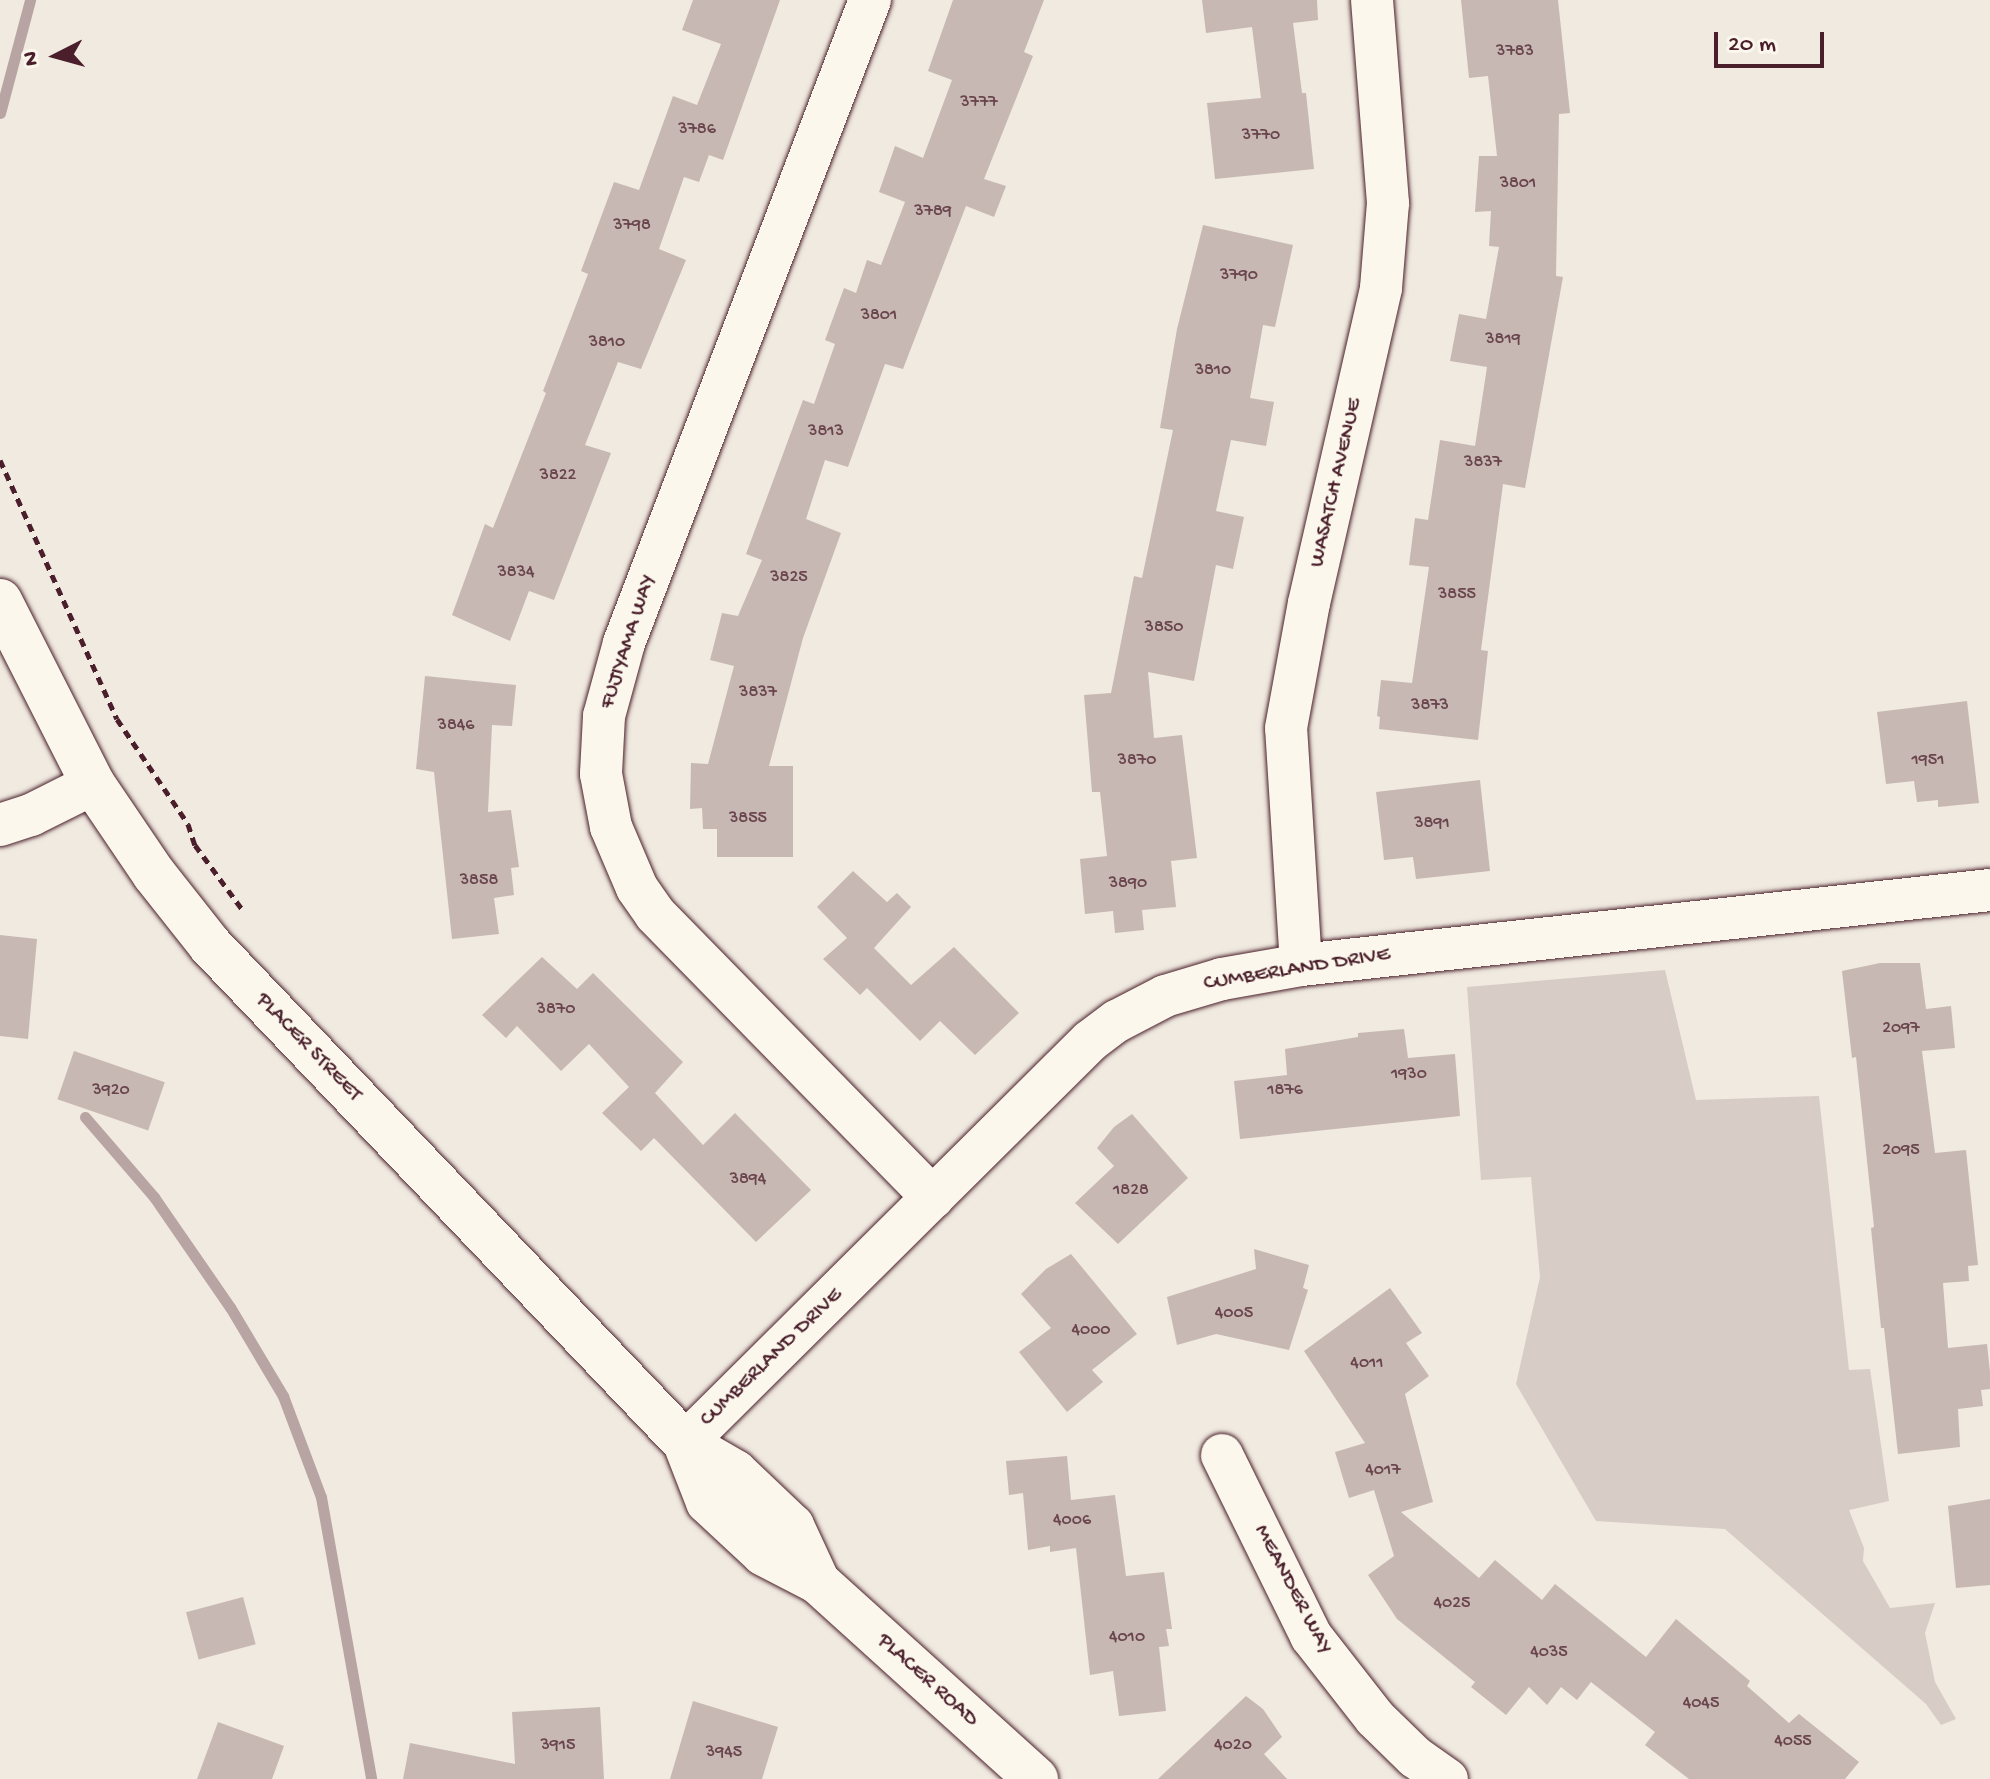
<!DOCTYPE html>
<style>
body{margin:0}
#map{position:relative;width:1990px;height:1779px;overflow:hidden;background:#f0eae0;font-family:"Gochi Hand",sans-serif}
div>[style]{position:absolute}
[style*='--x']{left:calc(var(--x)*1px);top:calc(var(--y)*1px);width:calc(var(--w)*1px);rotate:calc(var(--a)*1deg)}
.green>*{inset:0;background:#d8ccc6}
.stream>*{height:11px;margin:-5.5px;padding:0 5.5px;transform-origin:5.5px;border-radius:5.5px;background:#b8a4a2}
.building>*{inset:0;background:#c8b8b3;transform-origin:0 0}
.path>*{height:5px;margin-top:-2.5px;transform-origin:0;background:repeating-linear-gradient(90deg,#4a1f2b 0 8px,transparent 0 14px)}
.roads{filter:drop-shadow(0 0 2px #4a1f2b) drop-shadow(0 0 2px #4a1f2b)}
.street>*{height:42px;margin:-21px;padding:0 21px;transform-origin:21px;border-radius:21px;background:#fbf7ec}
.secondary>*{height:44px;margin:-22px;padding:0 22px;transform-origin:22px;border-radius:22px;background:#fbf7ec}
span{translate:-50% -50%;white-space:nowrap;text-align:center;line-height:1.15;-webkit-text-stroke:7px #fbf7ec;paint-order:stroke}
.number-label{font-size:18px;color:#6a454d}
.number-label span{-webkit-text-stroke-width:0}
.street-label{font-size:22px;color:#4a1f2b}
.north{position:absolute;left:16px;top:16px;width:80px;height:80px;-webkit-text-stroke:6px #fbf7ec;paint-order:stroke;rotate:264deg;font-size:22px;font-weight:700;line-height:32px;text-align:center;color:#4a1f2b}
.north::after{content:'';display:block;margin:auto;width:28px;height:36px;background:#4a1f2b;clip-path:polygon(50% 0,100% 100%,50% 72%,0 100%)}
.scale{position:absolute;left:1714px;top:32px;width:110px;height:36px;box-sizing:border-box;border:4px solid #4a1f2b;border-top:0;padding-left:10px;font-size:24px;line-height:28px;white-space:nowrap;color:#4a1f2b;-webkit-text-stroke:6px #fbf7ec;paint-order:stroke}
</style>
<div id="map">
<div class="green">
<i style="clip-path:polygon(1665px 970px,1696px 1100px,1819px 1096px,1849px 1370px,1870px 1369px,1889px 1501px,1849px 1510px,1864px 1548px,1863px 1561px,1890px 1608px,1935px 1603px,1925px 1633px,1935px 1682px,1956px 1719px,1941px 1725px,1926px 1704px,1725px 1529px,1596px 1521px,1516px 1384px,1540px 1277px,1531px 1177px,1481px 1180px,1467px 987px)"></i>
</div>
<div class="stream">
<i style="--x:0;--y:113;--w:117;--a:-75.1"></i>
<i style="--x:85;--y:1117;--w:106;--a:49.2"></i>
<i style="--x:154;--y:1197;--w:134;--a:55.4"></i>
<i style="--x:230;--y:1307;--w:104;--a:59.2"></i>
<i style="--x:283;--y:1396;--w:108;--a:69.4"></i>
<i style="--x:321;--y:1497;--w:286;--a:79.9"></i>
</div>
<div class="building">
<i style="clip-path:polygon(693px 0,780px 0,723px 160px,709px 155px,699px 182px,684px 177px,659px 249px,686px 260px,641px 369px,618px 362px,585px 445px,611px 453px,554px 600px,529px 591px,510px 641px,452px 615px,485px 524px,493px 528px,546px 393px,543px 391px,588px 274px,581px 271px,614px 182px,639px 190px,673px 96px,697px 105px,721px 44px,682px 30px)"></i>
<i style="clip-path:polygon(953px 0,1044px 0,1024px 52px,1033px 56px,984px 179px,1006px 186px,994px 217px,966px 206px,903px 369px,885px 364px,848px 467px,825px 460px,806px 519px,841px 533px,803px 638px,769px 766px,793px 766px,793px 857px,717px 857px,717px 829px,703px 829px,702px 808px,690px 809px,691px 763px,708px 764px,734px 666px,710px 660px,722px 613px,738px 616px,762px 560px,746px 554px,803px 400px,814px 404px,835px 344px,825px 340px,844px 288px,856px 293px,867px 260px,881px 265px,905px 202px,879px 192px,895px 146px,923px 158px,952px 80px,928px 71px)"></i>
<i style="clip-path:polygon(1202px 0,1317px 0,1318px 20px,1293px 23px,1302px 93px,1306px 93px,1314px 169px,1215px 179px,1207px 103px,1261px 98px,1252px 27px,1206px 33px)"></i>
<i style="clip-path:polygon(1461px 0,1558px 0,1570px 113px,1559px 114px,1556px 276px,1563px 277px,1525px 488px,1503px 484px,1481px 650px,1488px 651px,1478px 740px,1379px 729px,1380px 717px,1377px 716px,1381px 680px,1412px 683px,1429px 567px,1409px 565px,1415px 518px,1428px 520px,1440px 440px,1475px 446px,1487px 367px,1450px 361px,1459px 314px,1486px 319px,1499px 247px,1489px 246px,1491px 211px,1475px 212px,1479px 156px,1497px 156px,1488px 76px,1469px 78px)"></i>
<i style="clip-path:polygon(1203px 225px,1293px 245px,1275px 327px,1263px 325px,1250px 398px,1274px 402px,1266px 446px,1231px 440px,1216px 511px,1244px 517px,1233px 569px,1216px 565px,1194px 681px,1148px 672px,1154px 738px,1182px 735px,1197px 858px,1171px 861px,1176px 907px,1142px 910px,1144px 930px,1115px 933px,1113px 911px,1085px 914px,1080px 859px,1107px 856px,1100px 792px,1092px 792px,1084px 695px,1111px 693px,1134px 576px,1142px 578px,1173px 430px,1160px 428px,1177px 329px)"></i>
<i style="clip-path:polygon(425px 676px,516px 685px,512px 726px,492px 725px,488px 812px,511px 810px,519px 867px,511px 868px,514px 895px,494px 898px,499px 934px,452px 939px,434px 772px,416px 769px)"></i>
<i style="clip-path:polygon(1967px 701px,1979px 803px,1938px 807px,1938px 800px,1917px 802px,1914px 781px,1886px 784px,1877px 712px)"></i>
<i style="clip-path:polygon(1480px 780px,1490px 871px,1416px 879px,1413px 857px,1384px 860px,1376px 792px)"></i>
<i style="clip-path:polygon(853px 871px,887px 902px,897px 893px,911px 907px,874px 948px,911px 985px,954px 947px,1019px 1013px,975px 1055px,940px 1021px,920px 1041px,867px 988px,860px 995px,823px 959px,847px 938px,817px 907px)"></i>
<i style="clip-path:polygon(0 935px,37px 939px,28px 1039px,0 1036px)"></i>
<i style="clip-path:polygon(542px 957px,577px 989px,593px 973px,683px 1062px,655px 1093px,703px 1145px,735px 1113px,811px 1190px,756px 1242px,654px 1138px,641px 1151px,602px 1113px,629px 1087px,589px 1044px,561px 1071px,517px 1026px,506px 1038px,482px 1015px)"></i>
<i style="clip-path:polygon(1880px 963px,1920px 963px,1926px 1009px,1951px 1006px,1955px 1048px,1922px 1051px,1935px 1153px,1966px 1150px,1978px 1265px,1968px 1266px,1969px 1281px,1943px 1283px,1948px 1348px,1987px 1344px,1990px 1372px,1990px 1389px,1981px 1390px,1983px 1406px,1958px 1409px,1960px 1447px,1898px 1454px,1884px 1328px,1881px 1328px,1871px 1228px,1874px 1227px,1856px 1057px,1852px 1058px,1842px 971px)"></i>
<i style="clip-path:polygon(1404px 1029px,1408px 1058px,1455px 1054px,1460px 1116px,1240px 1139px,1234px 1081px,1287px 1075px,1285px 1049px,1358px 1037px,1358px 1033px)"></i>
<i style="left:74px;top:1051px;width:96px;height:51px;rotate:19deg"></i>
<i style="clip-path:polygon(1132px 1114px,1188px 1178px,1118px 1244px,1075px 1203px,1114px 1166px,1097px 1148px,1114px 1127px)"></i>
<i style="clip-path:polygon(1254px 1249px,1309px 1265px,1303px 1288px,1308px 1290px,1289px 1350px,1216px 1334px,1177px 1345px,1167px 1297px,1256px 1269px)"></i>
<i style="clip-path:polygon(1071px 1254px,1137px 1334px,1092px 1370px,1103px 1382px,1067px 1412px,1019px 1352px,1051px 1328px,1021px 1294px,1046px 1269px)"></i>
<i style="clip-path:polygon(1390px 1288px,1422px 1333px,1406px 1343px,1429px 1376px,1405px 1394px,1433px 1502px,1401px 1512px,1479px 1578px,1495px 1560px,1542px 1600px,1555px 1584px,1646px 1657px,1676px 1619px,1750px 1681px,1747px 1686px,1789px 1723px,1799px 1714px,1859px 1762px,1845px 1779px,1689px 1779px,1645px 1745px,1655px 1732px,1591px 1682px,1577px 1700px,1561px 1687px,1547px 1705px,1529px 1687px,1506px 1715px,1471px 1687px,1475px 1682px,1397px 1619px,1368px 1575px,1394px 1556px,1374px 1490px,1349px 1498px,1335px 1452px,1365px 1443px,1304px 1351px)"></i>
<i style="clip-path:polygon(1067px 1456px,1071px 1500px,1115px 1495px,1126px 1576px,1164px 1572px,1172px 1629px,1166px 1629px,1169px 1646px,1159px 1647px,1166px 1711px,1119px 1716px,1113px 1671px,1090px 1675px,1076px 1548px,1050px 1552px,1050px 1546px,1028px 1550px,1023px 1493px,1009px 1495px,1006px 1461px)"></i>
<i style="clip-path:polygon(1990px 1499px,1990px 1585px,1956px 1588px,1948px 1506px)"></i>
<i style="left:243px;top:1597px;width:49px;height:59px;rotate:75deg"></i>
<i style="clip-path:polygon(1246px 1696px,1263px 1709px,1282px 1737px,1264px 1754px,1287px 1779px,1158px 1779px)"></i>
<i style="clip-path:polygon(693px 1701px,778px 1727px,762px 1779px,670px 1779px)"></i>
<i style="clip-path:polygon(600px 1707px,604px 1779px,403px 1779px,410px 1743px,515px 1764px,512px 1712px)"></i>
<i style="clip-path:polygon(218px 1722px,284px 1746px,272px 1779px,197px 1779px)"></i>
</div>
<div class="path">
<i style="--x:0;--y:460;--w:284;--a:65.7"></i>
<i style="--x:117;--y:719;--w:127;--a:55.9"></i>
<i style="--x:188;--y:824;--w:22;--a:72"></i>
<i style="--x:195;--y:845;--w:79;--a:53.7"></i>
</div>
<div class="roads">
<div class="street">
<i style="--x:870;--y:0;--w:688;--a:110.94"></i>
<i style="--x:624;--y:643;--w:76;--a:105.3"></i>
<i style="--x:604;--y:716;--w:58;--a:93"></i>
<i style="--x:601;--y:774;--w:54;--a:79.3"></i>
<i style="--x:611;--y:827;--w:66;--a:66.9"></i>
<i style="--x:637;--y:888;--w:32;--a:55"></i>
<i style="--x:655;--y:914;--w:397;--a:45.6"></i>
<i style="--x:0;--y:825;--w:33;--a:-18"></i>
<i style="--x:31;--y:815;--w:69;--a:-26.6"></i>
<i style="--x:1301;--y:965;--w:237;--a:-93.6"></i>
<i style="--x:1286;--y:728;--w:127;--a:-79.6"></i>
<i style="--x:1309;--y:603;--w:323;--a:-77.1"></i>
<i style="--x:1381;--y:288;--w:85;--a:-85.3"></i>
<i style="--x:1388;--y:203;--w:204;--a:-94.5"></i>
<i style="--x:685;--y:1443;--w:571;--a:-44.79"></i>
<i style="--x:1090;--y:1041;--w:34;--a:-37"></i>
<i style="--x:1117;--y:1021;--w:54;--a:-27.5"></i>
<i style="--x:1165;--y:996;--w:59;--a:-16.6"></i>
<i style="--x:1222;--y:979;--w:80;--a:-10"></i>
<i style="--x:1301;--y:965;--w:693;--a:-6.21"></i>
<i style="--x:1222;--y:1455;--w:202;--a:63.8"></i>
<i style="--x:1311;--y:1636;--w:104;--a:52"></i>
<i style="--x:1375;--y:1718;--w:56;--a:44.3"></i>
<i style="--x:1415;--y:1757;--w:39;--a:35"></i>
</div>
<div class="secondary">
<i style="--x:0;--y:601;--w:205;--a:63.1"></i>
<i style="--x:93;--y:784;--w:109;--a:55.9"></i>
<i style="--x:154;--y:874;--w:90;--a:51.7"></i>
<i style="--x:210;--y:945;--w:688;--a:46.35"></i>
<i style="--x:685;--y:1443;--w:58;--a:30.1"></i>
<i style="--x:735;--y:1472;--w:79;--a:43.5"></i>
<i style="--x:792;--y:1526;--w:62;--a:65.1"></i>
<i style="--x:685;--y:1443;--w:63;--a:68.7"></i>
<i style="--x:708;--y:1502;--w:76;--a:42.9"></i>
<i style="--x:764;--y:1554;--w:61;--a:27.4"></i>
<i style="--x:818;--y:1582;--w:294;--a:42.1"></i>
</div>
</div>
<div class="number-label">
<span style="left:1515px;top:52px">3783</span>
<span style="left:979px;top:103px">3777</span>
<span style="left:697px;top:130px">3786</span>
<span style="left:1261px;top:136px">3770</span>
<span style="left:1518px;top:184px">3801</span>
<span style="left:933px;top:212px">3789</span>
<span style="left:632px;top:226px">3798</span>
<span style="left:1239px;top:276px">3790</span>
<span style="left:879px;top:316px">3801</span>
<span style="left:1503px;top:340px">3819</span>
<span style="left:607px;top:343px">3810</span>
<span style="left:1213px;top:371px">3810</span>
<span style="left:826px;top:432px">3813</span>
<span style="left:1483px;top:463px">3837</span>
<span style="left:558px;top:476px">3822</span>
<span style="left:516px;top:573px">3834</span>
<span style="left:789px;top:578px">3825</span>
<span style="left:1457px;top:595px">3855</span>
<span style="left:1164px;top:628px">3850</span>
<span style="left:758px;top:693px">3837</span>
<span style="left:1430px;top:706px">3873</span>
<span style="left:456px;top:726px">3846</span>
<span style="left:1137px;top:761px">3870</span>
<span style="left:1928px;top:761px">1951</span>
<span style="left:748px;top:819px">3855</span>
<span style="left:1432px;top:824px">3891</span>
<span style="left:479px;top:881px">3858</span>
<span style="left:1128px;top:884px">3890</span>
<span style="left:556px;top:1010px">3870</span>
<span style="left:1901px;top:1029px">2097</span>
<span style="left:1409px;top:1075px">1930</span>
<span style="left:111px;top:1091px">3920</span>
<span style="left:1285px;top:1091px">1876</span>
<span style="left:1901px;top:1151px">2095</span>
<span style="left:748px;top:1180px">3894</span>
<span style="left:1131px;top:1191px">1828</span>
<span style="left:1234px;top:1314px">4005</span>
<span style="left:1091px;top:1331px">4000</span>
<span style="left:1367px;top:1364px">4011</span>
<span style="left:1383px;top:1471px">4017</span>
<span style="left:1072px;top:1521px">4006</span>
<span style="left:1452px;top:1604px">4025</span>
<span style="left:1127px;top:1638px">4010</span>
<span style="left:1549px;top:1653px">4035</span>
<span style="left:1701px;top:1704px">4045</span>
<span style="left:1793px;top:1742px">4055</span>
<span style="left:558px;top:1746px">3915</span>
<span style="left:1233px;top:1746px">4020</span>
<span style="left:724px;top:1753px">3945</span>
</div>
<div class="street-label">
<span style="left:1337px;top:483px;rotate:-77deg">WASATCH AVENUE</span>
<span style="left:629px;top:642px;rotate:-72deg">FUJIYAMA WAY</span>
<span style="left:1297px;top:970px;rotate:-9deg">CUMBERLAND DRIVE</span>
<span style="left:308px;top:1048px;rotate:46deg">PLACER STREET</span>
<span style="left:772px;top:1358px;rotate:-44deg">CUMBERLAND DRIVE</span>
<span style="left:1292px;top:1590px;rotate:62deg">MEANDER WAY</span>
<span style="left:927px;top:1681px;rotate:42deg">PLACER ROAD</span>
</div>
<div class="north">N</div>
<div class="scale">20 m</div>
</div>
